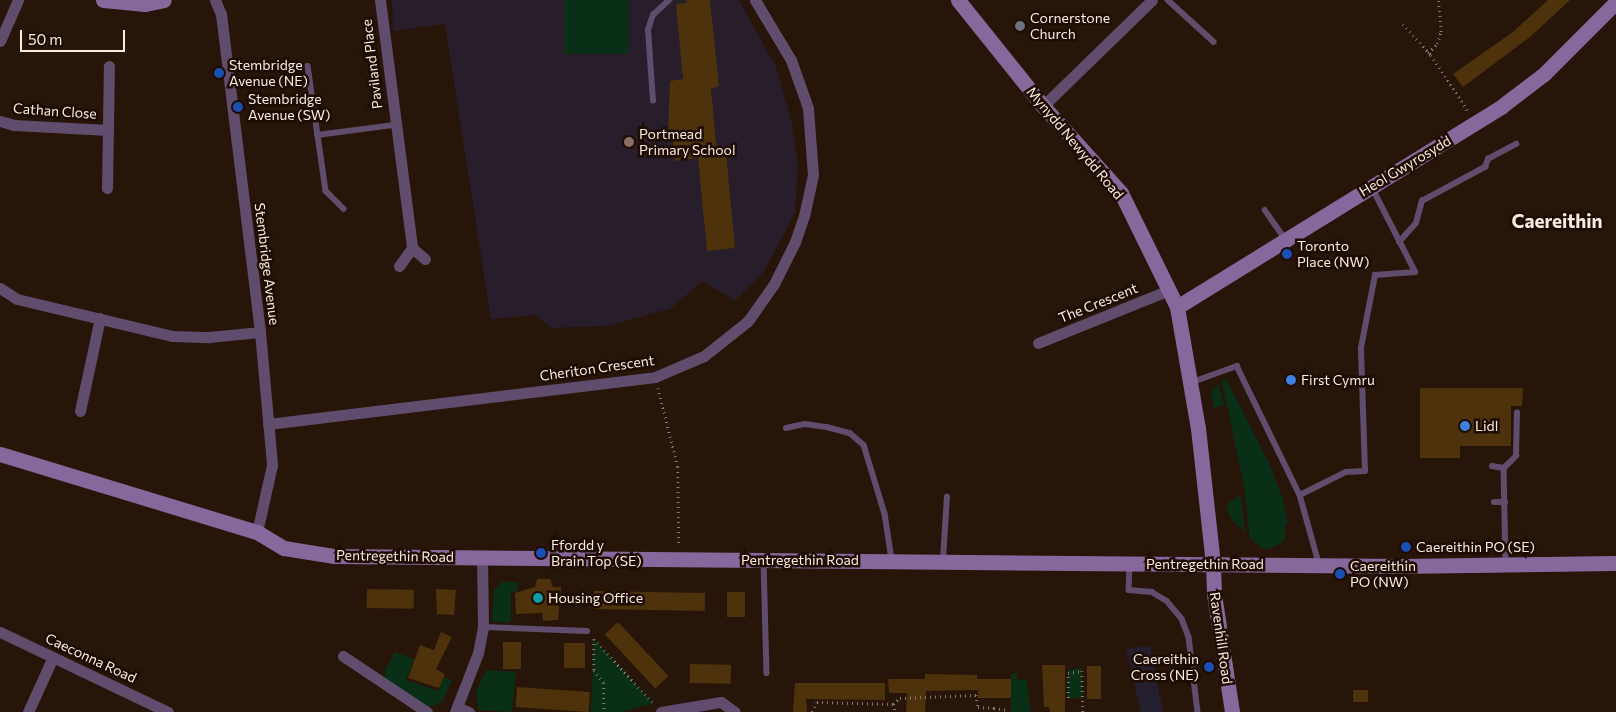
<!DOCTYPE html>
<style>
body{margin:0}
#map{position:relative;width:1616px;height:712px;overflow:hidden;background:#281509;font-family:Commissioner,sans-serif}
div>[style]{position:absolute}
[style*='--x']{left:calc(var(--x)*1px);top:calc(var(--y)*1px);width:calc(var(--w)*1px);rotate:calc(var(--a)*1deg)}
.industrial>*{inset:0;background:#231f2f}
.education>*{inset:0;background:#271d2b}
.green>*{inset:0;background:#092f17;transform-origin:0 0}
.building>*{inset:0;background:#4d320b;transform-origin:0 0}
.path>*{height:2.5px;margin-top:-1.25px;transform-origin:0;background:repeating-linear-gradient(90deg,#86766b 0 1px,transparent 0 5px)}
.lane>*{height:5.5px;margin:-2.75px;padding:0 2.75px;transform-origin:2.75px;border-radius:2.75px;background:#604d6d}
.street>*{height:11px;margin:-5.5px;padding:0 5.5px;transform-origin:5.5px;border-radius:5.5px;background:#604d6d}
.secondary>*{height:15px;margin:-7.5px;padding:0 7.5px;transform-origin:7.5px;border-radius:7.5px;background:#88689c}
.dots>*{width:14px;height:14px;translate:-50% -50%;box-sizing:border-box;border:2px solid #1e0c03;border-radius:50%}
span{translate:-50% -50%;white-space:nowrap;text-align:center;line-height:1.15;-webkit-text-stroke:5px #1e0c03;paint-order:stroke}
.poi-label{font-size:14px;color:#faece3}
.left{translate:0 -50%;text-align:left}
.right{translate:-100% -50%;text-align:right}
.street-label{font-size:14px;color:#faece3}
.district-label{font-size:19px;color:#faece3;font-weight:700}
.scale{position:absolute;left:20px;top:30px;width:105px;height:22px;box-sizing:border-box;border:2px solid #faece3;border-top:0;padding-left:6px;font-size:15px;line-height:18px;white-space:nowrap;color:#faece3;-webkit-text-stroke:4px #1e0c03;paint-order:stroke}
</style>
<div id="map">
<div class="industrial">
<i style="clip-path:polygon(1150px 646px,1163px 712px,1141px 712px,1126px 649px)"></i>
</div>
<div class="education">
<i style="clip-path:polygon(392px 0,739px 0,776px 67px,791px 119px,798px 164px,795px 213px,764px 271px,735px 301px,703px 281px,670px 309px,606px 326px,551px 328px,536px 315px,491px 319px,445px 24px,393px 31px)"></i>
</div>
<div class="green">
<i style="left:564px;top:0;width:65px;height:54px"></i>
<i style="clip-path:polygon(1226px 379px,1270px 465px,1282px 497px,1288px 523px,1285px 524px,1285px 538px,1281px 543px,1269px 549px,1263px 549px,1250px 538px,1244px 486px,1222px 381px)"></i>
<i style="clip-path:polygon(1218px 384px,1224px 405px,1214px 408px,1211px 392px)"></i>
<i style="clip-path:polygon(1241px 495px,1245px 532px,1231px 519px,1227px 509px,1228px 503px)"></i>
<i style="clip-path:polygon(502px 582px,518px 582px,517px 591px,511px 592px,511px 622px,492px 622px,494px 590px)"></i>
<i style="clip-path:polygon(594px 639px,653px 703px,622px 712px,591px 712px)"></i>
<i style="clip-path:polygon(395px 652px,414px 659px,406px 680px,438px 691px,444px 677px,452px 680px,442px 702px,428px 708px,385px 680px,385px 671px)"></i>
<i style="clip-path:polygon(1081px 668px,1083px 698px,1068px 698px,1068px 670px)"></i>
<i style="clip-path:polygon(486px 670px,516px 672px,512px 712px,479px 710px,476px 692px)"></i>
<i style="clip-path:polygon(1017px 673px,1017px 680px,1026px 679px,1031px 712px,1011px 712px,1011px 674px)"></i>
</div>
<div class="building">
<i style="clip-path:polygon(686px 0,710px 0,719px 86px,711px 89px,717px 153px,726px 152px,735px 248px,707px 251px,698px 158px,675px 161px,672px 133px,668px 134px,670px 81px,683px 79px,676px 4px,687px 3px)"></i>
<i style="clip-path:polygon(1548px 0,1570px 0,1530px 37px,1463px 87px,1453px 74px,1513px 32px)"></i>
<i style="clip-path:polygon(1420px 388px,1523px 388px,1522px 406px,1511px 406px,1511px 446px,1460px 446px,1460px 458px,1420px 458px)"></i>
<i style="clip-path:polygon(537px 579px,550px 579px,553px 587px,561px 587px,558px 620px,543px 621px,542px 613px,516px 614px,515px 593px,535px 587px)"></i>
<i style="left:367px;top:589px;width:47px;height:19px;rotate:1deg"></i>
<i style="clip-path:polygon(436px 589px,456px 590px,454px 615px,437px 614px)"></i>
<i style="left:594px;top:591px;width:111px;height:18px;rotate:1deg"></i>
<i style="left:727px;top:592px;width:18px;height:25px"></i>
<i style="left:618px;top:622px;width:74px;height:18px;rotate:47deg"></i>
<i style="clip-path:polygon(441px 632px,452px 637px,436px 669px,445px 674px,439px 688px,408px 678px,420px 645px,434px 650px)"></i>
<i style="left:503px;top:642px;width:18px;height:27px"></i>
<i style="left:564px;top:643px;width:21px;height:25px"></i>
<i style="left:690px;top:664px;width:41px;height:19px;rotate:1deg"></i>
<i style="clip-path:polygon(1042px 665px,1065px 665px,1065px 712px,1050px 712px,1049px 707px,1044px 707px)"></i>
<i style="left:1087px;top:666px;width:14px;height:33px"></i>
<i style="clip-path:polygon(925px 674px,977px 675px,977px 679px,1011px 679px,1011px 698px,978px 698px,978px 690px,926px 691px,925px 712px,906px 712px,907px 693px,889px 693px,888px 679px,925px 679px)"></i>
<i style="clip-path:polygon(795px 683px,885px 683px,885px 700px,806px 699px,807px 712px,793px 712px)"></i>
<i style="left:517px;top:687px;width:73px;height:20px;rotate:4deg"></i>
<i style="left:1368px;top:690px;width:12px;height:15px;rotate:90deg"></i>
</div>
<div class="path">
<i style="--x:1403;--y:24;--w:42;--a:47.9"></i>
<i style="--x:1431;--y:55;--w:67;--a:56.5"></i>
<i style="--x:1428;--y:53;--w:13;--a:-45"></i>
<i style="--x:1437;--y:44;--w:13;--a:-72"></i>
<i style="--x:1441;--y:32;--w:32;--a:-95"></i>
<i style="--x:658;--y:388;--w:81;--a:75.8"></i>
<i style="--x:678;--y:467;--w:78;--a:89.3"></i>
<i style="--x:594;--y:639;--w:88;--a:47.3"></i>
<i style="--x:594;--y:639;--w:31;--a:90"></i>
<i style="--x:594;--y:670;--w:16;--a:52"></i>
<i style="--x:604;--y:683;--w:29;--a:90"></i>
<i style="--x:1068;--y:698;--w:25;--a:-90"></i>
<i style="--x:1068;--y:673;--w:14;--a:-8"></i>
<i style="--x:1082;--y:671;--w:41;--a:88.6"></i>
<i style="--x:893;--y:704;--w:9;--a:69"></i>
<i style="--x:994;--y:708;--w:14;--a:8"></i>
<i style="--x:812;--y:712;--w:11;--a:-63"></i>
<i style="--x:817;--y:702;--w:76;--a:1.5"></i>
<i style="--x:893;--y:704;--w:9;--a:-41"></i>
<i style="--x:900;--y:698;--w:76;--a:-2.3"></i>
<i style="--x:976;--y:695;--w:12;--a:81"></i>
<i style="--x:978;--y:707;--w:16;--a:4"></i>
<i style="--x:994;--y:708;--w:4;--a:90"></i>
</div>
<div class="lane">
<i style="--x:1168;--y:0;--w:62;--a:42.4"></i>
<i style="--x:308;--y:66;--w:126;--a:81.8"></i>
<i style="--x:326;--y:191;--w:25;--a:45"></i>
<i style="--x:653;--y:101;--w:71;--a:-94"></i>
<i style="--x:648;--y:30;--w:16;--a:-72"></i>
<i style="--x:653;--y:15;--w:22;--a:-43"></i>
<i style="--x:317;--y:135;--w:78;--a:-7.4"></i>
<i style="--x:1265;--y:210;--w:35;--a:55"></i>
<i style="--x:1399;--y:242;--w:25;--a:-48"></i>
<i style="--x:1416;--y:223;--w:23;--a:-75"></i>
<i style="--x:1422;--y:201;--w:72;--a:-28.4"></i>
<i style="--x:1485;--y:167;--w:9;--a:-69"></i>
<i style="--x:1488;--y:159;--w:32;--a:-28"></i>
<i style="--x:1190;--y:383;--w:50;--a:-19.9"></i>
<i style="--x:1237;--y:366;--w:144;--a:64"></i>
<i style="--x:1300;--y:495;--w:71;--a:74.4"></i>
<i style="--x:786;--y:428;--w:19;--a:-12"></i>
<i style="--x:805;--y:424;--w:22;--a:8"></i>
<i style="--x:827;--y:427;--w:24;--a:15"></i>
<i style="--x:850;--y:433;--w:18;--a:41"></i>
<i style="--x:864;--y:445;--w:72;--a:73.1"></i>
<i style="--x:885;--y:514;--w:47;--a:81.3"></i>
<i style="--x:1492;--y:466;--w:12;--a:9"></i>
<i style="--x:1504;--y:468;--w:17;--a:-45"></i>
<i style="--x:1516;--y:456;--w:43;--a:-88.7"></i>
<i style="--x:1504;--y:468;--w:96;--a:88.8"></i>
<i style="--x:1300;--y:495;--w:51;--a:-26.6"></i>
<i style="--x:1346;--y:472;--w:19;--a:-3"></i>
<i style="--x:1365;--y:471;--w:123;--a:-91.9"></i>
<i style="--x:1361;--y:348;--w:74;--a:-79.1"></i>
<i style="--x:1375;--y:275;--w:40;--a:-4.3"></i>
<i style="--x:1415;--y:272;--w:94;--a:-117.1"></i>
<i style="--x:1494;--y:502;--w:11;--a:0"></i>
<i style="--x:764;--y:560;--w:113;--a:88.5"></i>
<i style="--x:943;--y:560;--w:63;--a:-86.4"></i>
<i style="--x:1130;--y:564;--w:26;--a:92"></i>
<i style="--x:1129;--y:590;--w:23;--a:5"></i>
<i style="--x:1152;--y:592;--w:17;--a:31"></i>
<i style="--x:1167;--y:601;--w:23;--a:50"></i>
<i style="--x:1182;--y:619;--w:19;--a:69"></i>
<i style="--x:1189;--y:637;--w:76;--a:83.2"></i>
<i style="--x:483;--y:627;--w:104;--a:2.2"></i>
</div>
<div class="street">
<i style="--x:215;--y:0;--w:15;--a:67"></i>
<i style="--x:221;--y:14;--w:320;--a:83"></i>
<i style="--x:260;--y:332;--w:134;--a:84.8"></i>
<i style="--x:272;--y:465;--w:69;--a:102.6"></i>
<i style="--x:380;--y:0;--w:250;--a:82.6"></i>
<i style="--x:412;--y:248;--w:17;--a:40"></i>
<i style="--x:0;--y:41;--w:45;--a:-66.3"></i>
<i style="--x:1043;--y:106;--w:152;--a:-44.2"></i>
<i style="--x:0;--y:121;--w:15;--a:16"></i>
<i style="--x:14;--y:125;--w:94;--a:3"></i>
<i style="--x:107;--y:188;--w:122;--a:-89.1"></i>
<i style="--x:399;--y:266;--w:22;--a:-54"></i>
<i style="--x:0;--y:288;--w:20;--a:33"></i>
<i style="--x:17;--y:299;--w:159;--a:13.4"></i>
<i style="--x:172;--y:336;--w:37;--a:2"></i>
<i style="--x:209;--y:337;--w:51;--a:-5.6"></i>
<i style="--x:1038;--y:343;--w:141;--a:-22"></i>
<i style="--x:80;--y:411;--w:95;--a:-77.9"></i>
<i style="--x:268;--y:424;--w:390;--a:-6.9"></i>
<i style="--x:655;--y:377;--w:53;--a:-23.2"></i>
<i style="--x:704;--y:356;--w:56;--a:-38.5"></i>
<i style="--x:748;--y:321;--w:45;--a:-54.9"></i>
<i style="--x:774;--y:284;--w:47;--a:-63.4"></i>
<i style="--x:795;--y:242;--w:28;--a:-71"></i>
<i style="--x:804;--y:216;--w:42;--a:-77.6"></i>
<i style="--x:813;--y:175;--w:67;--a:-94.3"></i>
<i style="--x:808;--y:108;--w:51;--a:-109.5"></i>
<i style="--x:791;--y:60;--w:70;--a:-121"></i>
<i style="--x:0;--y:632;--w:186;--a:25.5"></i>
<i style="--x:343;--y:656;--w:101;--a:33.7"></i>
<i style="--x:457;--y:707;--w:13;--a:23"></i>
<i style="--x:28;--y:712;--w:60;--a:-65.6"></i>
<i style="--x:455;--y:712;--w:63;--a:-68.7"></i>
<i style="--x:478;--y:653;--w:26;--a:-79"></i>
<i style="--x:483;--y:627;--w:70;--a:-90.8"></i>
<i style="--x:661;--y:712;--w:61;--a:-9.5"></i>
<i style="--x:721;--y:702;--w:17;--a:36"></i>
</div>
<div class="secondary">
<i style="--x:103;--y:0;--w:42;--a:5.4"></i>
<i style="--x:145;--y:4;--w:19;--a:-12"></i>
<i style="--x:958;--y:0;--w:136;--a:51.3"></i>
<i style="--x:1043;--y:106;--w:117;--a:48.1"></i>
<i style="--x:1121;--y:193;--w:127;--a:63.8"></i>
<i style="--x:1177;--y:307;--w:123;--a:80.2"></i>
<i style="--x:1198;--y:428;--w:137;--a:83.7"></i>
<i style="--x:1213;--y:564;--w:30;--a:88"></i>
<i style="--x:1214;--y:594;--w:119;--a:81.3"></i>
<i style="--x:1177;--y:307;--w:382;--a:-31.7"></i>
<i style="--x:1502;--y:106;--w:53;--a:-37.3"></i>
<i style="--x:1544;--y:74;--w:102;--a:-45"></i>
<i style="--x:0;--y:454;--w:269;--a:16.9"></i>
<i style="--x:257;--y:532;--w:31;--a:31"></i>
<i style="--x:284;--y:548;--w:51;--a:9.1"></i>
<i style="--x:334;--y:556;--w:1066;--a:0.54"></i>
<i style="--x:1400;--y:566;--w:216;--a:-0.8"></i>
</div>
<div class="dots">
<i style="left:1020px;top:26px;background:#6b7280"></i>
<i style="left:219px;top:73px;background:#1a4fb4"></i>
<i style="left:238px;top:107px;background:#1a4fb4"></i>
<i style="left:629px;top:142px;background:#8d6e63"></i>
<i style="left:1287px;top:254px;background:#1a4fb4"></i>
<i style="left:1291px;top:380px;background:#3f7fe0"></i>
<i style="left:1465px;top:426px;background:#3f7fe0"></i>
<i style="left:1406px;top:547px;background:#1a4fb4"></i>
<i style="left:541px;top:553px;background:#1a4fb4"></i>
<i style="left:1340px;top:574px;background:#1a4fb4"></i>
<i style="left:538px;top:598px;background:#0f9aa8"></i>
<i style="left:1209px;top:667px;background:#1a4fb4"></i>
</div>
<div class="poi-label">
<span class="left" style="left:1030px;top:26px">Cornerstone<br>Church</span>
<span class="left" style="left:229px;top:73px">Stembridge<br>Avenue (NE)</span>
<span class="left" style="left:248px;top:107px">Stembridge<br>Avenue (SW)</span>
<span class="left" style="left:639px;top:142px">Portmead<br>Primary School</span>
<span class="left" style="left:1297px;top:254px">Toronto<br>Place (NW)</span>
<span class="left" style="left:1301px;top:380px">First Cymru</span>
<span class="left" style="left:1475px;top:426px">Lidl</span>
<span class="left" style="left:551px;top:553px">Ffordd y<br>Brain Top (SE)</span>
<span class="left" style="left:1416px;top:547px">Caereithin PO (SE)</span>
<span class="left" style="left:1350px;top:574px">Caereithin<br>PO (NW)</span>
<span class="left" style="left:548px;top:598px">Housing Office</span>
<span class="right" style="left:1199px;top:667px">Caereithin<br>Cross (NE)</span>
</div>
<div class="street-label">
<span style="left:372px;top:64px;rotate:-97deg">Paviland Place</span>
<span style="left:55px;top:111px;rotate:4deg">Cathan Close</span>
<span style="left:1075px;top:143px;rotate:50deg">Mynydd Newydd Road</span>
<span style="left:1405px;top:166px;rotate:-31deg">Heol Gwyrosydd</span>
<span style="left:267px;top:264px;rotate:83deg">Stembridge Avenue</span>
<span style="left:1098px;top:303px;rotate:-22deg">The Crescent</span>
<span style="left:597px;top:368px;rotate:-8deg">Cheriton Crescent</span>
<span style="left:395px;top:556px;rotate:1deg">Pentregethin Road</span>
<span style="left:800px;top:560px">Pentregethin Road</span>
<span style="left:1205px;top:564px">Pentregethin Road</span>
<span style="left:1221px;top:638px;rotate:82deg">Ravenhill Road</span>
<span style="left:91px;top:658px;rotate:25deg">Caeconna Road</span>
</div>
<div class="district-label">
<span style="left:1557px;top:221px">Caereithin</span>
</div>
<div class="scale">50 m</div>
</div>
